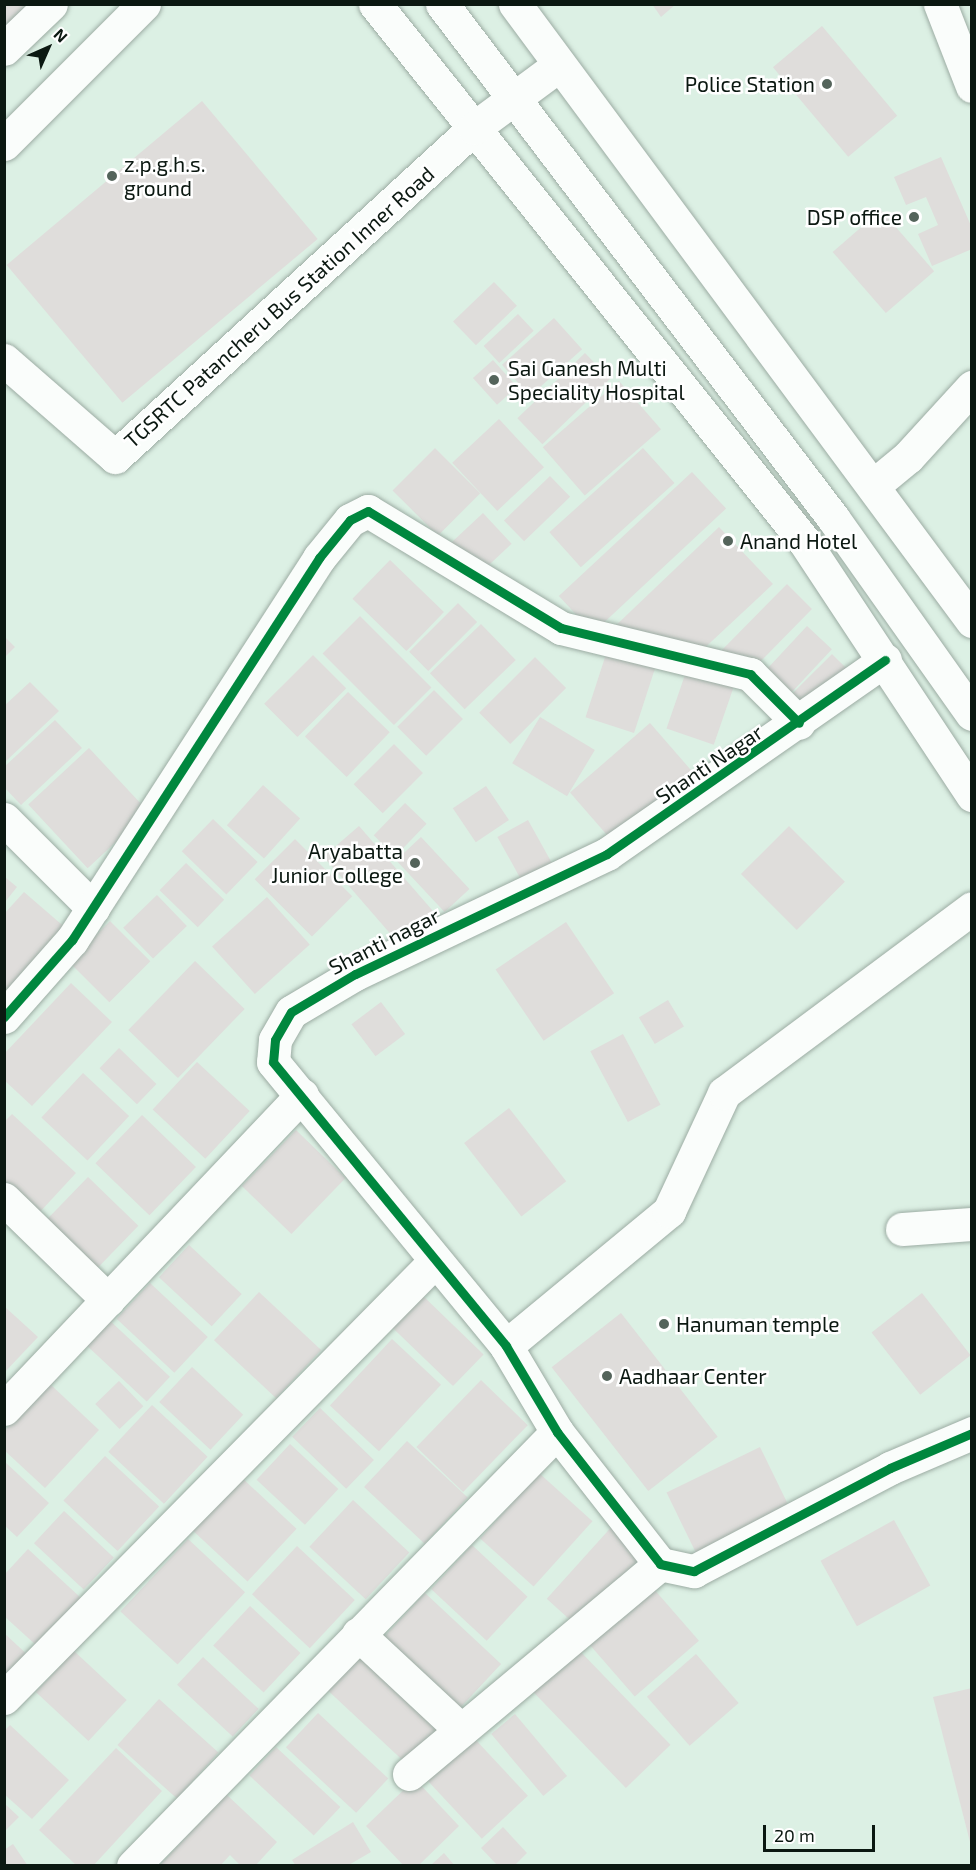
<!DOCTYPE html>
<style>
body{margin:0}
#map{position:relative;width:976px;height:1870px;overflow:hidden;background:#dcf0e4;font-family:"Exo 2",sans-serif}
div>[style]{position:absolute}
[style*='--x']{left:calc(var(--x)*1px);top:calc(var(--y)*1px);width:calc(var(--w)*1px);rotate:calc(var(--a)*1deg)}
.building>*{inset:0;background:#dfdddb;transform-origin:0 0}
.roads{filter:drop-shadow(0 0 2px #9caca3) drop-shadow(0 0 2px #9caca3)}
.minor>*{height:33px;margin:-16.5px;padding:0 16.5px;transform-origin:16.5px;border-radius:16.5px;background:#fafdfb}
.highway>*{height:33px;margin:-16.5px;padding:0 16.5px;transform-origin:16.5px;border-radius:16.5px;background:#fafdfb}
.cycleway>*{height:9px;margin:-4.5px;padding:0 4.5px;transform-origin:4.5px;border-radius:4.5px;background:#00873e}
.dots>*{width:16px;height:16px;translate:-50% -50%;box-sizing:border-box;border:3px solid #fff;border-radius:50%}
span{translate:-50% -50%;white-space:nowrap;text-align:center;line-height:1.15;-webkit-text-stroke:5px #fff;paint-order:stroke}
.poi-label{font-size:21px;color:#0b1811}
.right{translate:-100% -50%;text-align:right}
.left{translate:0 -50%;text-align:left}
.street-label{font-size:21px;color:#0b1811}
.frame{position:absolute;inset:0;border:6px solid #0b1811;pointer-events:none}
.north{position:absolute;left:18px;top:18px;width:60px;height:60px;-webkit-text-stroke:4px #fff;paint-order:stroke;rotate:45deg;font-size:16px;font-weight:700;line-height:24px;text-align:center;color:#0b1811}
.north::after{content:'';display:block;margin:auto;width:21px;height:27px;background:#0b1811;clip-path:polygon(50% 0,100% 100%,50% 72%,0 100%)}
.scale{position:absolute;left:763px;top:1825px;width:112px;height:27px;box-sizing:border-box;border:3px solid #0b1811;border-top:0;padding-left:8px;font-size:18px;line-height:21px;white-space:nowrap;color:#0b1811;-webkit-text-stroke:4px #fff;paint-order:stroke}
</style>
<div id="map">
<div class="building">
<i style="clip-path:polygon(4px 4px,38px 4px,4px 35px)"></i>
<i style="clip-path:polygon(652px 4px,676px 4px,661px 17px)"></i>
<i style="left:822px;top:26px;width:117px;height:64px;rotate:50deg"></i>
<i style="left:202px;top:101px;width:180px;height:255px;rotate:50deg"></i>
<i style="clip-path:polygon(941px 157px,972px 228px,972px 249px,932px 266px,918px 234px,938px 225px,926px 197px,906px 205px,894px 177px)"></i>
<i style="left:881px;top:210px;width:81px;height:64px;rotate:49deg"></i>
<i style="left:494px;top:282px;width:33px;height:57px;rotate:46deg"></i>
<i style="left:518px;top:314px;width:23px;height:47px;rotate:47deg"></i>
<i style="left:554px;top:318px;width:42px;height:70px;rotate:48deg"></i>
<i style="left:585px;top:353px;width:36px;height:94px;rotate:46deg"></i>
<i style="left:493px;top:360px;width:36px;height:27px;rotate:48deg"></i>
<i style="left:619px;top:381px;width:64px;height:101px;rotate:49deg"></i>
<i style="left:499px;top:419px;width:66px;height:64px;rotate:47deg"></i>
<i style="left:435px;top:448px;width:64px;height:60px;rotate:45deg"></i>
<i style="left:643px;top:448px;width:47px;height:126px;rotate:48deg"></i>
<i style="left:692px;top:472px;width:50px;height:182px;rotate:47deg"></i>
<i style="left:550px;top:476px;width:29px;height:64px;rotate:46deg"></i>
<i style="left:483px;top:513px;width:42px;height:49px;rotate:47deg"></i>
<i style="clip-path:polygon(719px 527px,773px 584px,697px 655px,610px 631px)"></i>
<i style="left:390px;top:560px;width:75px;height:54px;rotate:44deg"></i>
<i style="clip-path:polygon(787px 584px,812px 609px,755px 667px,719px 653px)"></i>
<i style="left:458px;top:603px;width:27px;height:69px;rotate:45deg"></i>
<i style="left:360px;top:616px;width:101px;height:53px;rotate:45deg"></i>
<i style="left:481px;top:624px;width:50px;height:71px;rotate:46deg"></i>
<i style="left:807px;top:626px;width:34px;height:60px;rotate:43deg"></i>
<i style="clip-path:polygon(4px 636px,15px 647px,4px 658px)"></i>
<i style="left:609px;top:645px;width:51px;height:76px;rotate:18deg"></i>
<i style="left:832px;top:654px;width:27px;height:62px;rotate:45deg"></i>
<i style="left:313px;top:655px;width:47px;height:69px;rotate:45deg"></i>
<i style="left:535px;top:657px;width:44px;height:79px;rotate:45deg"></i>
<i style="left:687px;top:669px;width:50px;height:63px;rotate:19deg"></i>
<i style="clip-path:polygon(30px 682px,59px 711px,4px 763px,4px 706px)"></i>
<i style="left:434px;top:690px;width:41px;height:52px;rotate:45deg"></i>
<i style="left:348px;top:692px;width:58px;height:62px;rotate:44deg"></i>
<i style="left:540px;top:717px;width:64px;height:54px;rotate:31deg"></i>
<i style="clip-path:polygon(55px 720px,82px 748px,21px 805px,4px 787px,4px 767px)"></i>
<i style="left:650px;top:723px;width:67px;height:106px;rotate:49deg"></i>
<i style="left:394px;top:744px;width:41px;height:57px;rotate:45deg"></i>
<i style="left:89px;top:748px;width:87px;height:83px;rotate:47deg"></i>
<i style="left:263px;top:785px;width:50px;height:54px;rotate:42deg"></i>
<i style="left:486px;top:786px;width:41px;height:40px;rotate:56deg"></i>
<i style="left:405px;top:803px;width:30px;height:45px;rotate:44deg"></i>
<i style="left:213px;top:819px;width:62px;height:45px;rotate:44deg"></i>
<i style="left:528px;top:820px;width:49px;height:35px;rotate:61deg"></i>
<i style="left:359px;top:826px;width:121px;height:47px;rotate:49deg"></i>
<i style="left:789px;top:826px;width:79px;height:68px;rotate:45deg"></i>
<i style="left:421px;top:837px;width:71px;height:34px;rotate:47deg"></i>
<i style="left:295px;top:839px;width:81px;height:57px;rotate:45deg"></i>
<i style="left:186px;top:863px;width:53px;height:38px;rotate:44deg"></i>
<i style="clip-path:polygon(5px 877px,17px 887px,5px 902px)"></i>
<i style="clip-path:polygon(24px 892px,68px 930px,4px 1003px,4px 914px)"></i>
<i style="left:157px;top:895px;width:43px;height:47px;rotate:46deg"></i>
<i style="left:267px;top:897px;width:64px;height:74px;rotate:48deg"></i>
<i style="left:110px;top:921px;width:57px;height:58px;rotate:45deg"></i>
<i style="left:566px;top:922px;width:86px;height:85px;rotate:56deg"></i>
<i style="left:195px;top:961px;width:69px;height:96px;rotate:44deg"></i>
<i style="clip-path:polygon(71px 983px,112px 1022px,32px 1106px,4px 1080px,4px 1054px)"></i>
<i style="left:668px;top:1000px;width:31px;height:34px;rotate:59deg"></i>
<i style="left:381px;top:1002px;width:40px;height:37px;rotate:53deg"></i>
<i style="left:623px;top:1034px;width:80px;height:37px;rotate:62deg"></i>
<i style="left:119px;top:1048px;width:52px;height:28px;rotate:44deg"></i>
<i style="left:197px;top:1062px;width:72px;height:65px;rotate:43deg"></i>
<i style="left:83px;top:1073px;width:63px;height:61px;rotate:43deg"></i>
<i style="left:509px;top:1108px;width:93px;height:57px;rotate:52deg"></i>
<i style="clip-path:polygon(12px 1114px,76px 1173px,39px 1213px,4px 1181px,4px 1122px)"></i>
<i style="left:142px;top:1115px;width:75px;height:67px;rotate:44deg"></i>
<i style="left:296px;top:1130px;width:69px;height:78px;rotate:44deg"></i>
<i style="left:88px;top:1177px;width:70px;height:63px;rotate:44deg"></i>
<i style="left:189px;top:1245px;width:72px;height:44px;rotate:43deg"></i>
<i style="left:150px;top:1283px;width:79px;height:49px;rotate:43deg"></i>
<i style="left:259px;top:1292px;width:85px;height:66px;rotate:43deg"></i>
<i style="left:922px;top:1293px;width:79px;height:64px;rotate:52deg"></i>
<i style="left:421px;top:1294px;width:87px;height:44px;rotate:44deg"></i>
<i style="clip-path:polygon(4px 1306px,38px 1337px,4px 1373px)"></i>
<i style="left:621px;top:1313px;width:157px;height:88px;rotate:52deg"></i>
<i style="left:107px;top:1318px;width:86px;height:34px;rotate:43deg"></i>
<i style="left:392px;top:1339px;width:67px;height:91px;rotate:43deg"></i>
<i style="left:192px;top:1367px;width:70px;height:48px;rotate:43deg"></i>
<i style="left:481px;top:1380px;width:65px;height:93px;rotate:44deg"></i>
<i style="left:119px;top:1381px;width:35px;height:33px;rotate:46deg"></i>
<i style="clip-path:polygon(49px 1383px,99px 1430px,45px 1488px,4px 1450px,4px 1431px)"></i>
<i style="left:152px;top:1405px;width:76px;height:64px;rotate:43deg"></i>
<i style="left:320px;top:1408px;width:75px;height:40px;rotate:44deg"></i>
<i style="left:407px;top:1441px;width:83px;height:63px;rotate:43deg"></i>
<i style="left:290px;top:1444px;width:66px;height:49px;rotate:43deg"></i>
<i style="left:760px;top:1447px;width:69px;height:104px;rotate:64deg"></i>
<i style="left:105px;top:1456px;width:74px;height:61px;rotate:43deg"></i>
<i style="clip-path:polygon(4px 1461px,49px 1503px,17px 1537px,4px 1525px)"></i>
<i style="left:539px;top:1473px;width:72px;height:88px;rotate:42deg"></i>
<i style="left:241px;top:1477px;width:76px;height:72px;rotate:43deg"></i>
<i style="left:353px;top:1500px;width:77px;height:64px;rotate:43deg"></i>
<i style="left:64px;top:1511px;width:68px;height:44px;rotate:43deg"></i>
<i style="left:894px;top:1520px;width:75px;height:84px;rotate:61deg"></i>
<i style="left:615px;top:1523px;width:42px;height:102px;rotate:42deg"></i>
<i style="left:188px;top:1539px;width:78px;height:99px;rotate:43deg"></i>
<i style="left:472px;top:1545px;width:76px;height:60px;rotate:43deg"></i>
<i style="left:297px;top:1546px;width:79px;height:66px;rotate:43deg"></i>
<i style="clip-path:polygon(28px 1549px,81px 1598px,37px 1646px,4px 1616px,4px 1575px)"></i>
<i style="left:653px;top:1588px;width:70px;height:85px;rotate:49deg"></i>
<i style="left:425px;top:1593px;width:104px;height:64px;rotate:43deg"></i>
<i style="left:250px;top:1606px;width:69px;height:54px;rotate:43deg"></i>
<i style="clip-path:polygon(4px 1633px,31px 1658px,4px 1687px)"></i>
<i style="left:576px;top:1647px;width:136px;height:62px;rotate:46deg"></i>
<i style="left:366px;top:1648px;width:111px;height:57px;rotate:43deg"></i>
<i style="left:74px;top:1651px;width:72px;height:56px;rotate:43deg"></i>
<i style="left:696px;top:1654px;width:65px;height:65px;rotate:49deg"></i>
<i style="left:203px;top:1657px;width:76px;height:38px;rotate:43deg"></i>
<i style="clip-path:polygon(972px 1688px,972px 1846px,971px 1846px,933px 1697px)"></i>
<i style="left:159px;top:1699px;width:80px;height:62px;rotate:42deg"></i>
<i style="left:318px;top:1713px;width:96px;height:47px;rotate:43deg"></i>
<i style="left:515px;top:1714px;width:81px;height:31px;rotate:50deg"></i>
<i style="clip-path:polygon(10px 1725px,69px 1780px,32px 1819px,4px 1794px,4px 1731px)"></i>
<i style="left:474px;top:1738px;width:79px;height:63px;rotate:47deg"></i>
<i style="left:276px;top:1747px;width:88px;height:39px;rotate:43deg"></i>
<i style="clip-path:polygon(116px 1748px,162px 1791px,93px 1866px,77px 1866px,39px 1830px)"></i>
<i style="clip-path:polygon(415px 1779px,459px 1826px,418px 1866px,404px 1866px,366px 1826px)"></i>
<i style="clip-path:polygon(226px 1794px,277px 1842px,255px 1866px,241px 1866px,230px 1855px,220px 1866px,159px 1866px)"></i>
<i style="clip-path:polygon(4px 1803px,19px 1817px,4px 1832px)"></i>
<i style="clip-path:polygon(353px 1822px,371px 1852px,347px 1866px,296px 1866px,292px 1860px)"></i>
<i style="clip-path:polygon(503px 1827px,527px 1853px,514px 1866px,498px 1866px,481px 1848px)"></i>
<i style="clip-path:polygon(13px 1844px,28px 1866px,4px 1866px,4px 1850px)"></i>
<i style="clip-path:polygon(444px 1853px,455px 1866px,430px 1866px)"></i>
</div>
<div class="roads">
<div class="minor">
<i style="--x:375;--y:4;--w:687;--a:51.38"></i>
<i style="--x:804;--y:541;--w:305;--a:56.5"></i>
<i style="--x:940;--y:4;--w:88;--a:68.7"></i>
<i style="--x:4;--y:49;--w:65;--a:-43.8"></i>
<i style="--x:4;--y:144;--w:198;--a:-45"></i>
<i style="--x:4;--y:360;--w:147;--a:41.1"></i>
<i style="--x:115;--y:457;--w:487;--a:-42.5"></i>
<i style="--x:474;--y:128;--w:106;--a:-36.5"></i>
<i style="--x:874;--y:485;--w:44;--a:-39.5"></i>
<i style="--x:908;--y:457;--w:95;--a:-47.6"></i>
<i style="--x:885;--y:660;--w:339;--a:145.1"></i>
<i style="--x:607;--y:854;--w:279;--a:154.5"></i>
<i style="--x:355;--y:974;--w:74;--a:149.3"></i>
<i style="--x:291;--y:1012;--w:32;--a:120"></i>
<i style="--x:275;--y:1040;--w:22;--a:95"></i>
<i style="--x:273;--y:1062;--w:367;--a:50.6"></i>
<i style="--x:506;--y:1346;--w:100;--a:59.3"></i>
<i style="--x:557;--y:1432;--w:167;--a:52"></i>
<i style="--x:660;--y:1564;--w:35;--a:12"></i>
<i style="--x:694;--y:1571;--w:221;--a:-27.7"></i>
<i style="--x:890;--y:1468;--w:89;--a:-23.1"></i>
<i style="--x:4;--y:819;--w:126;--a:45"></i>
<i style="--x:4;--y:1017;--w:103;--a:-48.6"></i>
<i style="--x:72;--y:940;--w:455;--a:-57.1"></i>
<i style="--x:319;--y:558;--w:49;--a:-50.8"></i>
<i style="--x:350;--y:520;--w:20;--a:-27"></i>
<i style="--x:368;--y:511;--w:226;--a:31.2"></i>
<i style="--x:561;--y:628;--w:195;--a:13.7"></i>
<i style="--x:750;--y:674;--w:69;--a:45"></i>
<i style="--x:4;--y:1199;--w:145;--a:44.2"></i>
<i style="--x:902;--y:1229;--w:70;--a:-4.1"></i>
<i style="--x:506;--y:1346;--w:212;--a:-39.6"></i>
<i style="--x:669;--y:1211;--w:130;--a:-65"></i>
<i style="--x:724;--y:1093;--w:309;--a:-36.7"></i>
<i style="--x:4;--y:1409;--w:433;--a:-46.5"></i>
<i style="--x:358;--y:1634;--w:141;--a:43"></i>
<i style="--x:4;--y:1698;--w:612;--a:-45.4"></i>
<i style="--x:409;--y:1774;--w:327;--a:-39.9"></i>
<i style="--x:133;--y:1866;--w:607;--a:-45.67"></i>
</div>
<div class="highway">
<i style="--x:442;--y:4;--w:646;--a:52.74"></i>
<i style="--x:833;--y:518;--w:240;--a:54.7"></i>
<i style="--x:515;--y:4;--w:768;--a:53.47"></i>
</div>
</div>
<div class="cycleway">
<i style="--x:885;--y:660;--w:339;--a:145.1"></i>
<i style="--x:607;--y:854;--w:279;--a:154.5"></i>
<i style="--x:355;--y:974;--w:74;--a:149.3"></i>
<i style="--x:291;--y:1012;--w:32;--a:120"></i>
<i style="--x:275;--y:1040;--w:22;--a:95"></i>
<i style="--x:273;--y:1062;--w:367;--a:50.6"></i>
<i style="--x:506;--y:1346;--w:100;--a:59.3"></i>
<i style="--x:557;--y:1432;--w:167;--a:52"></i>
<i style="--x:660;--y:1564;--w:35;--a:12"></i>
<i style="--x:694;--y:1571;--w:221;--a:-27.7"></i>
<i style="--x:890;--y:1468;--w:89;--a:-23.1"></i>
<i style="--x:4;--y:1017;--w:103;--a:-48.6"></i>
<i style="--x:72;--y:940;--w:455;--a:-57.1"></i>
<i style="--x:319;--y:558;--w:49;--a:-50.8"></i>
<i style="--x:350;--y:520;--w:20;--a:-27"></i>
<i style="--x:368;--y:511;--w:226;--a:31.2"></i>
<i style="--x:561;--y:628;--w:195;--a:13.7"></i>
<i style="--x:750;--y:674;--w:69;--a:45"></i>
</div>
<div class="dots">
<i style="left:827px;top:84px;background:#54645b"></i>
<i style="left:112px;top:176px;background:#54645b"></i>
<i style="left:914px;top:217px;background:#54645b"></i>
<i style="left:494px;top:380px;background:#54645b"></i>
<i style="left:728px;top:541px;background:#54645b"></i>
<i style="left:415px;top:863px;background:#54645b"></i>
<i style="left:664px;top:1324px;background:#54645b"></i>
<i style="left:607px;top:1376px;background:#54645b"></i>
</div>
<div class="poi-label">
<span class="right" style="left:815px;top:84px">Police Station</span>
<span class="left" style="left:124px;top:176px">z.p.g.h.s.<br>ground</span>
<span class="right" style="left:902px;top:217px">DSP office</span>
<span class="left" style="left:508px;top:380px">Sai Ganesh Multi<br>Speciality Hospital</span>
<span class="left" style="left:740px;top:541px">Anand Hotel</span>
<span class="right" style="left:403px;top:863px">Aryabatta<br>Junior College</span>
<span class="left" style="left:676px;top:1324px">Hanuman temple</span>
<span class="left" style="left:619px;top:1376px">Aadhaar Center</span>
</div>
<div class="street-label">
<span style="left:279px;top:307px;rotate:-42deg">TGSRTC Patancheru Bus Station Inner Road</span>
<span style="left:709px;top:764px;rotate:-34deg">Shanti Nagar</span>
<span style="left:384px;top:941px;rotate:-27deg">Shanti nagar</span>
</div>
<div class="frame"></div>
<div class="north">N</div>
<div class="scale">20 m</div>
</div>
